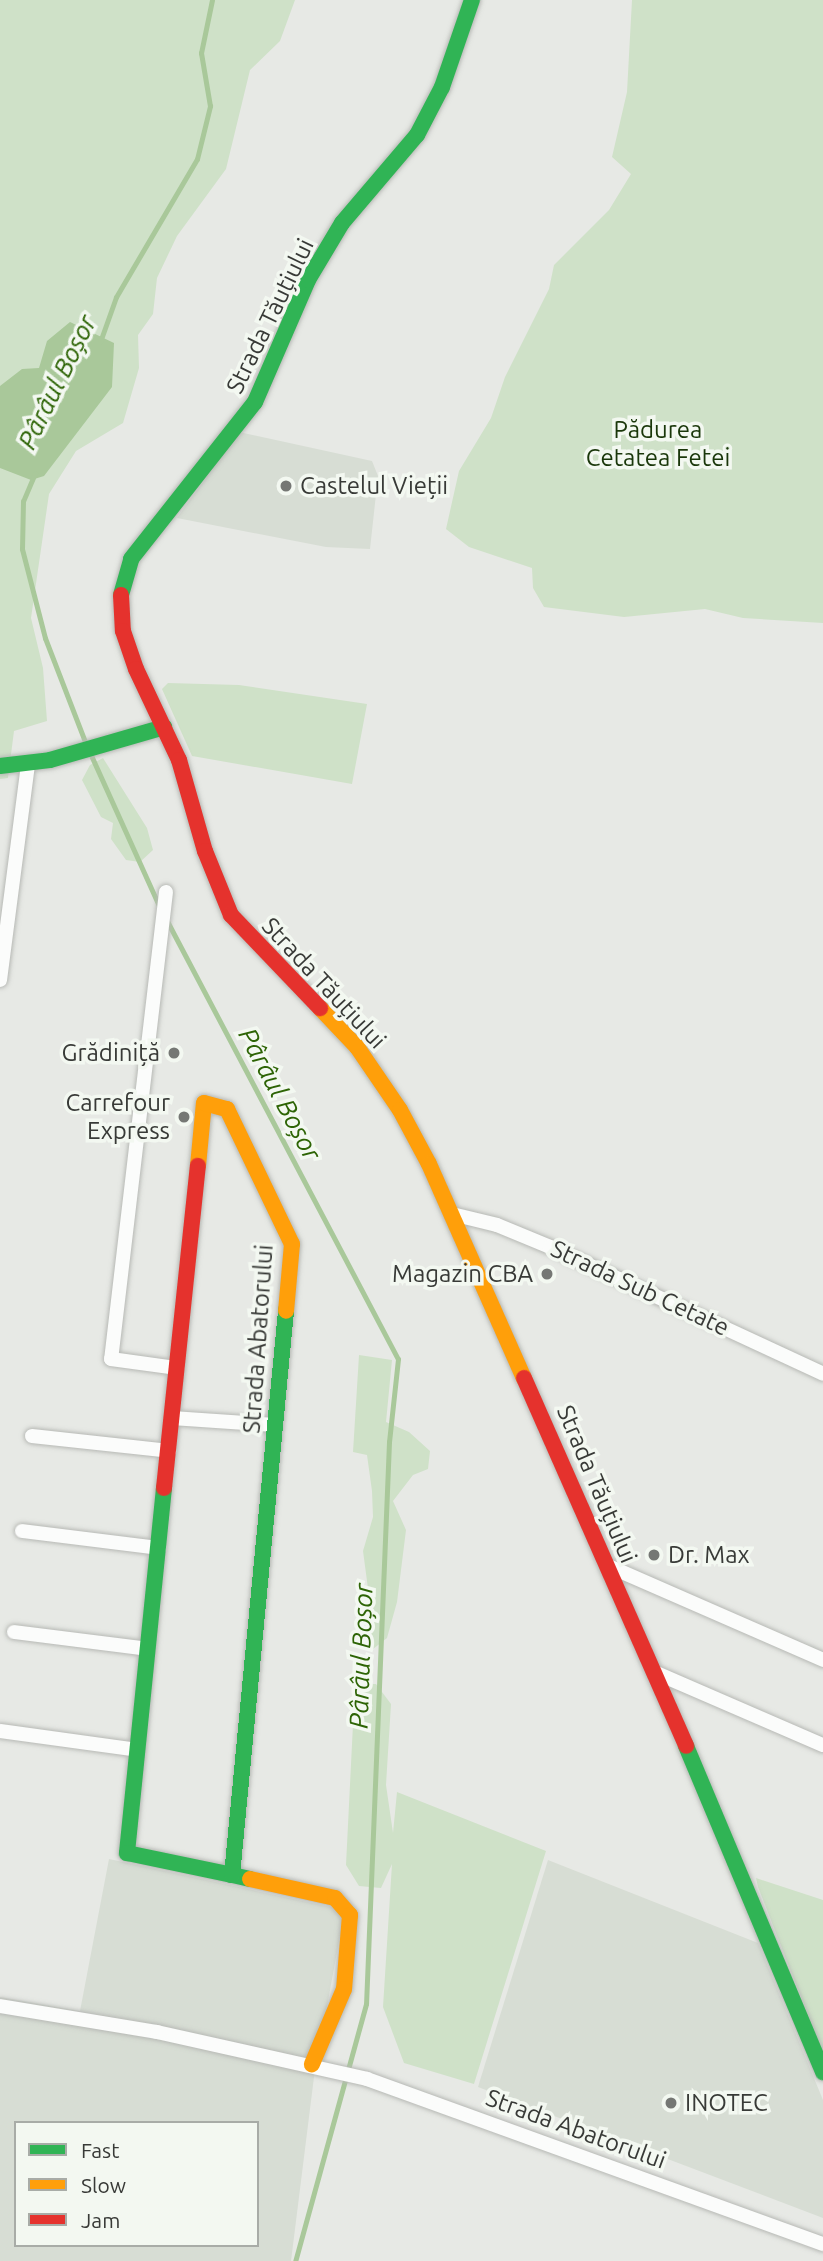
<!DOCTYPE html>
<meta charset="utf-8">
<style>
body{margin:0}
#map{position:relative;width:823px;height:2261px;overflow:hidden;background:#e7e9e5;font-family:Ubuntu,sans-serif}
div>[style]{position:absolute}
[style*='--x']{left:calc(var(--x)*1px);top:calc(var(--y)*1px);width:calc(var(--w)*1px);rotate:calc(var(--a)*1deg)}
.built>*{inset:0;background:#d7ddd4}
.green>*{inset:0;background:#cfe1c8}
.water>*{inset:0;background:#a9c89a}
.stream>*{height:5px;margin:-2.5px;padding:0 2.5px;transform-origin:2.5px;border-radius:2.5px;background:#a9c89a}
.roads{filter:drop-shadow(0 0 2px #b7b9b5) drop-shadow(0 0 2px #b7b9b5)}
.street>*{height:14px;margin:-7px;padding:0 7px;transform-origin:7px;border-radius:7px;background:#fbfcfb}
.fast>*{height:16px;margin:-8px;padding:0 8px;transform-origin:8px;border-radius:8px;background:#30b455}
.slow>*{height:16px;margin:-8px;padding:0 8px;transform-origin:8px;border-radius:8px;background:#ff9f0a}
.jam>*{height:16px;margin:-8px;padding:0 8px;transform-origin:8px;border-radius:8px;background:#e5322d}
.dots>*{width:19px;height:19px;translate:-50% -50%;box-sizing:border-box;border:4px solid #f3f8f1;border-radius:50%}
span{translate:-50% -50%;white-space:nowrap;text-align:center;line-height:1.15;-webkit-text-stroke:7px #f3f8f1;paint-order:stroke}
.street-label{font-size:24px;color:#383a37}
.park-label{font-size:24px;color:#1a370a}
.poi-label{font-size:24px;color:#383a37}
.left{translate:0 -50%;text-align:left}
.right{translate:-100% -50%;text-align:right}
.water-label{font-size:26px;color:#2d6405;font-style:italic}
.legend{position:absolute;left:14px;top:2121px;width:245px;height:126px;box-sizing:border-box;background:#f3f8f1;border:2px solid #a8aca7;margin:0;padding:9px 12px;list-style:none;font-size:21px;color:#383a37}
.legend li{display:flex;align-items:center;gap:14px;height:35px}
.legend b{width:35px;border:2px solid #a8aca7}
</style>
<div id="map">
<div class="built">
<i style="clip-path:polygon(239px 432px,372px 461px,378px 476px,370px 549px,326px 547px,177px 518px)"></i>
<i style="clip-path:polygon(evenodd,109px 1859px,335px 1908px,344px 1914px,314px 2077px,291px 2261px,0 2261px,0 1997px,80px 2011px,109px 1859px,16px 2123px,257px 2123px,257px 2245px,16px 2245px,16px 2123px)"></i>
<i style="clip-path:polygon(548px 1860px,758px 1943px,823px 2100px,823px 2218px,478px 2087px)"></i>
</div>
<div class="green">
<i style="clip-path:polygon(0 0,295px 0,280px 41px,250px 70px,226px 169px,177px 236px,157px 278px,153px 314px,138px 335px,139px 368px,123px 423px,76px 451px,49px 494px,31px 618px,43px 668px,47px 721px,14px 731px,8px 778px,0 779px)"></i>
<i style="clip-path:polygon(632px 0,823px 0,823px 623px,743px 618px,705px 609px,624px 617px,544px 607px,533px 588px,532px 568px,469px 547px,446px 529px,459px 471px,491px 418px,505px 377px,549px 289px,554px 265px,609px 210px,631px 174px,612px 157px,627px 92px)"></i>
<i style="clip-path:polygon(168px 683px,239px 685px,367px 704px,352px 784px,192px 756px,162px 689px)"></i>
<i style="clip-path:polygon(103px 758px,147px 828px,153px 850px,140px 862px,126px 860px,111px 839px,113px 823px,101px 817px,82px 780px,90px 765px)"></i>
<i style="clip-path:polygon(359px 1355px,392px 1360px,386px 1422px,409px 1432px,430px 1451px,428px 1469px,413px 1475px,393px 1501px,406px 1530px,397px 1602px,387px 1638px,373px 1649px,362px 1630px,371px 1611px,363px 1551px,373px 1517px,372px 1491px,367px 1455px,353px 1452px)"></i>
<i style="clip-path:polygon(360px 1684px,376px 1684px,391px 1704px,386px 1785px,393px 1833px,397px 1792px,546px 1851px,474px 2084px,404px 2063px,383px 2007px,392px 1864px,381px 1888px,359px 1886px,346px 1865px,354px 1704px)"></i>
<i style="clip-path:polygon(756px 1878px,823px 1900px,823px 2053px,758px 1887px)"></i>
</div>
<div class="water">
<i style="clip-path:polygon(70px 322px,114px 343px,112px 387px,44px 476px,31px 480px,0 468px,0 386px,22px 369px,39px 368px,47px 341px)"></i>
</div>
<div class="stream">
<i style="--x:100;--y:342;--w:48;--a:-70.4"></i>
<i style="--x:116;--y:297;--w:160;--a:-59.6"></i>
<i style="--x:197;--y:159;--w:55;--a:-76.2"></i>
<i style="--x:210;--y:106;--w:54;--a:-99.6"></i>
<i style="--x:201;--y:53;--w:54;--a:-78.3"></i>
<i style="--x:35;--y:473;--w:30;--a:113"></i>
<i style="--x:23;--y:501;--w:48;--a:91.2"></i>
<i style="--x:22;--y:549;--w:92;--a:75.5"></i>
<i style="--x:45;--y:638;--w:114;--a:68.9"></i>
<i style="--x:90;--y:753;--w:172;--a:65.7"></i>
<i style="--x:167;--y:921;--w:495;--a:62.2"></i>
<i style="--x:398;--y:1359;--w:83;--a:96.2"></i>
<i style="--x:389;--y:1442;--w:562;--a:92.34"></i>
<i style="--x:366;--y:2004;--w:267;--a:105.4"></i>
</div>
<div class="roads">
<div class="street">
<i style="--x:166;--y:892;--w:470;--a:96.7"></i>
<i style="--x:111;--y:1359;--w:67;--a:7.8"></i>
<i style="--x:0;--y:980;--w:218;--a:-82.6"></i>
<i style="--x:452;--y:1214;--w:46;--a:13.7"></i>
<i style="--x:497;--y:1225;--w:57;--a:22.5"></i>
<i style="--x:550;--y:1247;--w:301;--a:24.9"></i>
<i style="--x:172;--y:1418;--w:103;--a:3.9"></i>
<i style="--x:32;--y:1436;--w:138;--a:6.2"></i>
<i style="--x:22;--y:1531;--w:138;--a:7.1"></i>
<i style="--x:606;--y:1565;--w:237;--a:23.6"></i>
<i style="--x:14;--y:1632;--w:135;--a:7.2"></i>
<i style="--x:654;--y:1672;--w:184;--a:23.4"></i>
<i style="--x:0;--y:1731;--w:139;--a:7.8"></i>
<i style="--x:0;--y:2006;--w:159;--a:9.4"></i>
<i style="--x:157;--y:2032;--w:215;--a:12.6"></i>
<i style="--x:367;--y:2079;--w:485;--a:19.9"></i>
</div>
<div class="fast">
<i style="--x:121;--y:595;--w:37;--a:-74"></i>
<i style="--x:131;--y:559;--w:200;--a:-51.7"></i>
<i style="--x:255;--y:402;--w:133;--a:-66.5"></i>
<i style="--x:308;--y:280;--w:66;--a:-59.2"></i>
<i style="--x:342;--y:223;--w:116;--a:-49.6"></i>
<i style="--x:417;--y:135;--w:54;--a:-62.5"></i>
<i style="--x:442;--y:87;--w:92;--a:-71"></i>
<i style="--x:0;--y:766;--w:50;--a:-6.8"></i>
<i style="--x:50;--y:760;--w:119;--a:-16.1"></i>
<i style="--x:164;--y:1488;--w:367;--a:95.8"></i>
<i style="--x:127;--y:1853;--w:107;--a:11.8"></i>
<i style="--x:686;--y:1746;--w:354;--a:67.2"></i>
<i style="--x:250;--y:1879;--w:18;--a:-167"></i>
<i style="--x:232;--y:1875;--w:567;--a:-84.53"></i>
</div>
<div class="slow">
<i style="--x:320;--y:1008;--w:54;--a:46.5"></i>
<i style="--x:357;--y:1047;--w:76;--a:55.7"></i>
<i style="--x:400;--y:1110;--w:61;--a:61.8"></i>
<i style="--x:429;--y:1164;--w:234;--a:66.1"></i>
<i style="--x:198;--y:1166;--w:63;--a:-84.6"></i>
<i style="--x:204;--y:1103;--w:24;--a:15"></i>
<i style="--x:227;--y:1109;--w:150;--a:64.3"></i>
<i style="--x:292;--y:1244;--w:67;--a:95.1"></i>
<i style="--x:250;--y:1879;--w:87;--a:12.6"></i>
<i style="--x:335;--y:1898;--w:23;--a:49"></i>
<i style="--x:350;--y:1915;--w:74;--a:94.6"></i>
<i style="--x:344;--y:1989;--w:82;--a:113.1"></i>
</div>
<div class="jam">
<i style="--x:121;--y:595;--w:36;--a:87"></i>
<i style="--x:123;--y:631;--w:40;--a:71.1"></i>
<i style="--x:136;--y:669;--w:101;--a:64.7"></i>
<i style="--x:179;--y:760;--w:95;--a:74.1"></i>
<i style="--x:205;--y:851;--w:69;--a:67.9"></i>
<i style="--x:231;--y:915;--w:129;--a:46.3"></i>
<i style="--x:524;--y:1378;--w:402;--a:66.2"></i>
<i style="--x:164;--y:1488;--w:324;--a:-84"></i>
</div>
</div>
<div class="dots">
<i style="left:286px;top:486px;background:#757774"></i>
<i style="left:174px;top:1053px;background:#757774"></i>
<i style="left:184px;top:1117px;background:#757774"></i>
<i style="left:547px;top:1274px;background:#757774"></i>
<i style="left:654px;top:1555px;background:#757774"></i>
<i style="left:671px;top:2103px;background:#757774"></i>
</div>
<div class="street-label">
<span style="left:270px;top:316px;rotate:-64deg">Strada Tăuțiului</span>
<span style="left:324px;top:983px;rotate:47deg">Strada Tăuțiului</span>
<span style="left:640px;top:1288px;rotate:25deg">Strada Sub Cetate</span>
<span style="left:258px;top:1339px;rotate:-86deg">Strada Abatorului</span>
<span style="left:597px;top:1484px;rotate:67deg">Strada Tăuțiului</span>
<span style="left:576px;top:2129px;rotate:20deg">Strada Abatorului</span>
</div>
<div class="park-label">
<span style="left:658px;top:444px">Pădurea<br>Cetatea Fetei</span>
</div>
<div class="poi-label">
<span class="left" style="left:300px;top:486px">Castelul Vieții</span>
<span class="right" style="left:160px;top:1053px">Grădiniță</span>
<span class="right" style="left:170px;top:1117px">Carrefour<br>Express</span>
<span class="right" style="left:533px;top:1274px">Magazin CBA</span>
<span class="left" style="left:668px;top:1555px">Dr. Max</span>
<span class="left" style="left:685px;top:2103px">INOTEC</span>
</div>
<div class="water-label">
<span style="left:57px;top:382px;rotate:-64deg">Pârâul Boșor</span>
<span style="left:280px;top:1094px;rotate:62deg">Pârâul Boșor</span>
<span style="left:361px;top:1656px;rotate:-88deg">Pârâul Boșor</span>
</div>
<ul class="legend">
<li><b style="height:9px;background:#30b455"></b>Fast</li>
<li><b style="height:9px;background:#ff9f0a"></b>Slow</li>
<li><b style="height:9px;background:#e5322d"></b>Jam</li>
</ul>
</div>
